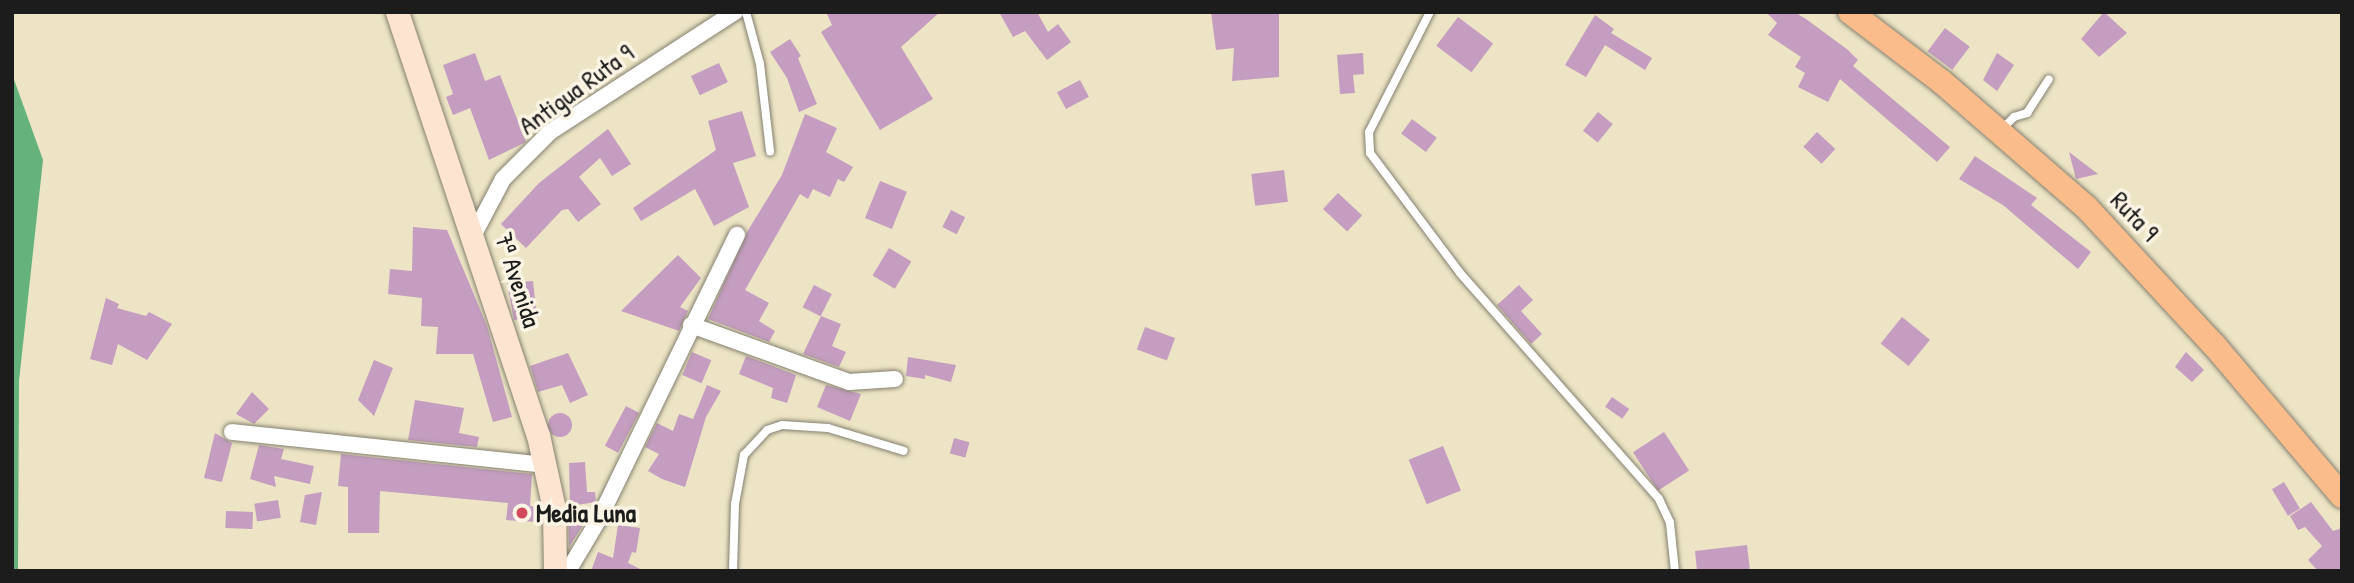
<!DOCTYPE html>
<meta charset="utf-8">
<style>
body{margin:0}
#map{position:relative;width:2354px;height:583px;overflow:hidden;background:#ece4c4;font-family:"Patrick Hand",sans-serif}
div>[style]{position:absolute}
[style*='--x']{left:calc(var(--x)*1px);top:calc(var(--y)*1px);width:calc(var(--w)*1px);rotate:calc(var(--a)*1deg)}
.forest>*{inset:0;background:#65b27c}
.building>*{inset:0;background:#c49dc0;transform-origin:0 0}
.round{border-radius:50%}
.roads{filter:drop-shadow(0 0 2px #848070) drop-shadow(0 0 2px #848070)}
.lane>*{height:8px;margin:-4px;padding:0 4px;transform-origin:4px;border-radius:4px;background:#fff}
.street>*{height:16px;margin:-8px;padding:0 8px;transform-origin:8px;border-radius:8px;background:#fff}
.secondary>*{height:23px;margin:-11.5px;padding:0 11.5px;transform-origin:11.5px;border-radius:11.5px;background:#fde4d1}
.primary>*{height:24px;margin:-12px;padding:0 12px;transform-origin:12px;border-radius:12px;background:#fabc8b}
.dots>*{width:19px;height:19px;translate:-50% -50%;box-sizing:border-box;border:4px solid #fcf5e5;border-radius:50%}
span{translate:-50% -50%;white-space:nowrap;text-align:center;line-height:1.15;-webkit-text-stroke:7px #fcf5e5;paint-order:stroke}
.street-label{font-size:26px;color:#1c1c1c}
.poi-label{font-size:26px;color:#1c1c1c;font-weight:700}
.left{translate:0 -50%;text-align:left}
.frame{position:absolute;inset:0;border:14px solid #1c1c1c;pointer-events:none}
</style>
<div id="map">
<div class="forest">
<i style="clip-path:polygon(12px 74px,43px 160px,19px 381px,18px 571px,12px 571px)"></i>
</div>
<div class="building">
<i style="clip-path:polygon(826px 12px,940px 12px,901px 47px,933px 99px,880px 130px,821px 32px,832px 25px)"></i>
<i style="clip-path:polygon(999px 12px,1037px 12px,1048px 32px,1058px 24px,1071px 42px,1047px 60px,1025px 31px,1013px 37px)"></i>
<i style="clip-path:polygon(1211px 12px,1279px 12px,1279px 77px,1232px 81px,1234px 48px,1216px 50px)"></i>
<i style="clip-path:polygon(1766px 12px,1794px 12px,1806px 19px,1848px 50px,1858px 60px,1853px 66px,1950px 147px,1937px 162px,1840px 79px,1828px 102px,1798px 87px,1805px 73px,1795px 67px,1801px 57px,1768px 35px,1777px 23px)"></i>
<i style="clip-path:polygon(2104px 12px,2127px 33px,2099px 57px,2081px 39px)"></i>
<i style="clip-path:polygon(1595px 15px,1614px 29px,1611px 33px,1652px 58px,1645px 70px,1605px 45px,1586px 77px,1565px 65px)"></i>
<i style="left:1458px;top:17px;width:44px;height:36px;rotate:37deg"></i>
<i style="left:1945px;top:28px;width:31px;height:29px;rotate:37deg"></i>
<i style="clip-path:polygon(790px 39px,801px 56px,798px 58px,817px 104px,799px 112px,787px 78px,770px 52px)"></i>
<i style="clip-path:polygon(475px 53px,485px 81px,500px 75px,526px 142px,489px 160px,470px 108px,453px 115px,446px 97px,453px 94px,443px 65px)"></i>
<i style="clip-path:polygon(1363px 53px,1364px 74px,1353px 75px,1355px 93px,1340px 94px,1337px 55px)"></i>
<i style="clip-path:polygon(1997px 53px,2014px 65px,1997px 91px,1983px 80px)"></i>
<i style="left:719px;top:63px;width:21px;height:31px;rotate:65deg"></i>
<i style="left:1080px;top:80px;width:19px;height:26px;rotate:62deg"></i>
<i style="clip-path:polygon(742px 111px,756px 156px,733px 163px,749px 207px,714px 226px,695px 189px,641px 221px,633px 208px,716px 150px,708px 121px)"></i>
<i style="left:1598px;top:112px;width:19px;height:24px;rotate:39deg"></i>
<i style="clip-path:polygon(805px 114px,837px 128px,826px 152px,853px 167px,844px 182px,838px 179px,830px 197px,813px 189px,808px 199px,800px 194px,745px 290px,769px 303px,759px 321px,775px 331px,769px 342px,708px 319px,747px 232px,782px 175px)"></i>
<i style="left:1412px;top:119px;width:31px;height:18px;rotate:37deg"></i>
<i style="clip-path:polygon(608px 129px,631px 164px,612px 176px,600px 158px,579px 177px,601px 204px,578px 222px,568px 209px,562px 210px,526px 248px,501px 224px,539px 183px)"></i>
<i style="left:1817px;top:132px;width:25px;height:20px;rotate:43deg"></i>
<i style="clip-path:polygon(2069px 152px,2098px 174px,2076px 179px)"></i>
<i style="clip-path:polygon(1975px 156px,2037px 198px,2031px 205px,2091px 252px,2078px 269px,2003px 205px,1959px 179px)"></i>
<i style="left:1284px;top:170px;width:32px;height:33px;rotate:83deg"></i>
<i style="left:880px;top:181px;width:29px;height:40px;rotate:22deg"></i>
<i style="left:1338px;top:193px;width:33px;height:22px;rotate:43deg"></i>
<i style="left:951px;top:210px;width:16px;height:19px;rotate:27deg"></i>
<i style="clip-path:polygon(413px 227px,447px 230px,487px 326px,512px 417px,493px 422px,473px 354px,436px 354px,438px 327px,421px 326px,422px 298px,388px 294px,390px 269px,412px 271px)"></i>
<i style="left:889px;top:248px;width:26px;height:32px;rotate:31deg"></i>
<i style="clip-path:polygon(678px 255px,701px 278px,680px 307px,688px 311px,679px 331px,621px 311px)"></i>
<i style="clip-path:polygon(533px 281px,537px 318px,514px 320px,507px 283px)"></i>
<i style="left:814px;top:285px;width:20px;height:25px;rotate:27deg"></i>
<i style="clip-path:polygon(1519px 285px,1533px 300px,1521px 311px,1542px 334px,1531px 344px,1497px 305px)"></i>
<i style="clip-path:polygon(106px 298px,119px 304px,117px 308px,146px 316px,149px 312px,172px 324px,147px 360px,118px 344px,112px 365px,90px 359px)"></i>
<i style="clip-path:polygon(821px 316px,841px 324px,832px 346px,846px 352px,839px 367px,803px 354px)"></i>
<i style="left:1902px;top:317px;width:36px;height:34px;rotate:39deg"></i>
<i style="left:1145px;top:327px;width:32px;height:24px;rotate:20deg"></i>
<i style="left:692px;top:352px;width:21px;height:25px;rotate:23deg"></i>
<i style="clip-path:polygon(2186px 352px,2204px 370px,2192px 382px,2175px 367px)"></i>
<i style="clip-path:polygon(568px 353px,588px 395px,570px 403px,562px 385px,538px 392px,530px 366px)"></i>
<i style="clip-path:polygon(746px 356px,796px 375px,787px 403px,771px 398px,773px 388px,739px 374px)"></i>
<i style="clip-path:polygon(908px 357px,956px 365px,951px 382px,925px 375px,925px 379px,906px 376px)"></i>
<i style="clip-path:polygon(374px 360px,393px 368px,374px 416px,358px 400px)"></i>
<i style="clip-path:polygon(707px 385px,721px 391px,706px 417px,685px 487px,662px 479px,648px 471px,659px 454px,645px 447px,657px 423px,673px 431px,679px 414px,693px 419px)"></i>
<i style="clip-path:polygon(826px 385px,861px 394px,850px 421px,817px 407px)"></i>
<i style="clip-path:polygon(252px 392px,269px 409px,254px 424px,236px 414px)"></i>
<i style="left:1612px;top:397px;width:21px;height:12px;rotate:35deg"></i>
<i style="clip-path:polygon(415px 400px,464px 408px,459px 433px,479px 437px,477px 447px,408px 440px)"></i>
<i style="left:626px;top:406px;width:15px;height:45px;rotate:28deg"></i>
<i class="round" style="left:548px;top:413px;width:24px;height:24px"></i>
<i style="left:1664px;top:432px;width:46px;height:37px;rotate:57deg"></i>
<i style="clip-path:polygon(215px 433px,232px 443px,222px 482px,204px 478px)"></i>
<i style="left:954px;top:438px;width:16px;height:16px;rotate:15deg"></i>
<i style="clip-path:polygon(259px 445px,284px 449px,281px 459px,314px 466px,310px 484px,274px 476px,276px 487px,250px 479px)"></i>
<i style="left:1443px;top:446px;width:48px;height:37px;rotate:68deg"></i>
<i style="clip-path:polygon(341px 454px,532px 474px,530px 506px,539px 507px,538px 522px,506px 520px,508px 503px,380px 491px,379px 533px,348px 533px,348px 487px,338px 486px)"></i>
<i style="clip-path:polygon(585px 462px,587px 492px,595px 492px,596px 502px,570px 506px,569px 463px)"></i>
<i style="left:2284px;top:482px;width:31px;height:14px;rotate:59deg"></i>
<i style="clip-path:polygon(322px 492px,316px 525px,300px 522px,305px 495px)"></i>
<i style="left:278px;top:500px;width:18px;height:24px;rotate:81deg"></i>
<i style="clip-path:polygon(2311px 502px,2333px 531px,2342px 528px,2342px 571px,2318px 571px,2308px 560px,2322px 546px,2305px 527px,2298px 530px,2290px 516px)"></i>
<i style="clip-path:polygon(582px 507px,583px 525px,569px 547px,568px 508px)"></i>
<i style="left:226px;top:511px;width:27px;height:17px;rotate:2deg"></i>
<i style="clip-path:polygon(618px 525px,640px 528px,636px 553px,632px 552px,628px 563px,644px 571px,591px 571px,598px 552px,613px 558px)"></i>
<i style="clip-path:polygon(1747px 545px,1750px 571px,1697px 571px,1695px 551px)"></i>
</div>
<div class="roads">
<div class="lane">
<i style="--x:746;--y:12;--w:54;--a:74.9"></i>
<i style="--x:760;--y:64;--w:88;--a:83.4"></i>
<i style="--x:1430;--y:12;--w:135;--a:116.9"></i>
<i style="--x:1369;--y:132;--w:21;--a:87"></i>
<i style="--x:1370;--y:153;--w:150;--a:53.1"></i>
<i style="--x:1460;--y:273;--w:301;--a:48.6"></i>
<i style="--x:1659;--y:499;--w:26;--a:65"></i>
<i style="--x:1670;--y:523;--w:48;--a:84.1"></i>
<i style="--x:2002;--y:129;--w:17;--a:-45"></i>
<i style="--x:2014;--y:117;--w:14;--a:-17"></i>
<i style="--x:2027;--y:113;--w:40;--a:-57.1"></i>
<i style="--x:733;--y:571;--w:67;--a:-88.3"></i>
<i style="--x:735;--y:504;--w:50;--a:-79.6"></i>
<i style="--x:744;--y:455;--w:34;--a:-47"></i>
<i style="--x:767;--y:430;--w:16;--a:-18"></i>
<i style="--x:782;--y:425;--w:46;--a:3.7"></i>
<i style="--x:828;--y:428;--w:79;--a:16.8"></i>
</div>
<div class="street">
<i style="--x:474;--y:234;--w:62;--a:-62.2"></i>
<i style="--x:503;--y:179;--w:66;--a:-45"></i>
<i style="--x:550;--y:132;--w:221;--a:-33"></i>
<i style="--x:691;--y:325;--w:168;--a:19.8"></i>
<i style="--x:849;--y:382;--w:46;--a:-3.7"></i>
<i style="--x:232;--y:432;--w:316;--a:6"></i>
<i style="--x:568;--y:571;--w:61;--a:-59.2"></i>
<i style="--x:599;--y:519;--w:316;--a:-64.1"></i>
</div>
<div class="secondary">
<i style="--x:397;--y:12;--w:446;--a:71.6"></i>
<i style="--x:538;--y:435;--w:76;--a:77.8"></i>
<i style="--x:554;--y:509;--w:62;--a:89.1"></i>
</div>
<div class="primary">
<i style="--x:1850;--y:12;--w:116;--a:37.3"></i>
<i style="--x:1942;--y:82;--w:191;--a:41"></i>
<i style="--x:2086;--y:207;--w:188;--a:47.2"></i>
<i style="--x:2214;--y:345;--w:198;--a:49.7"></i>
</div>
</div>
<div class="dots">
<i style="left:522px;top:513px;background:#d1495b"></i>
</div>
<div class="street-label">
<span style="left:576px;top:89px;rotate:-36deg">Antigua Ruta 9</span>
<span style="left:2135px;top:216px;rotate:47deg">Ruta 9</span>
<span style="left:518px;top:280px;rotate:72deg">7ª Avenida</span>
</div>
<div class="poi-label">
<span class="left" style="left:536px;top:513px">Media Luna</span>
</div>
<div class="frame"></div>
</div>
